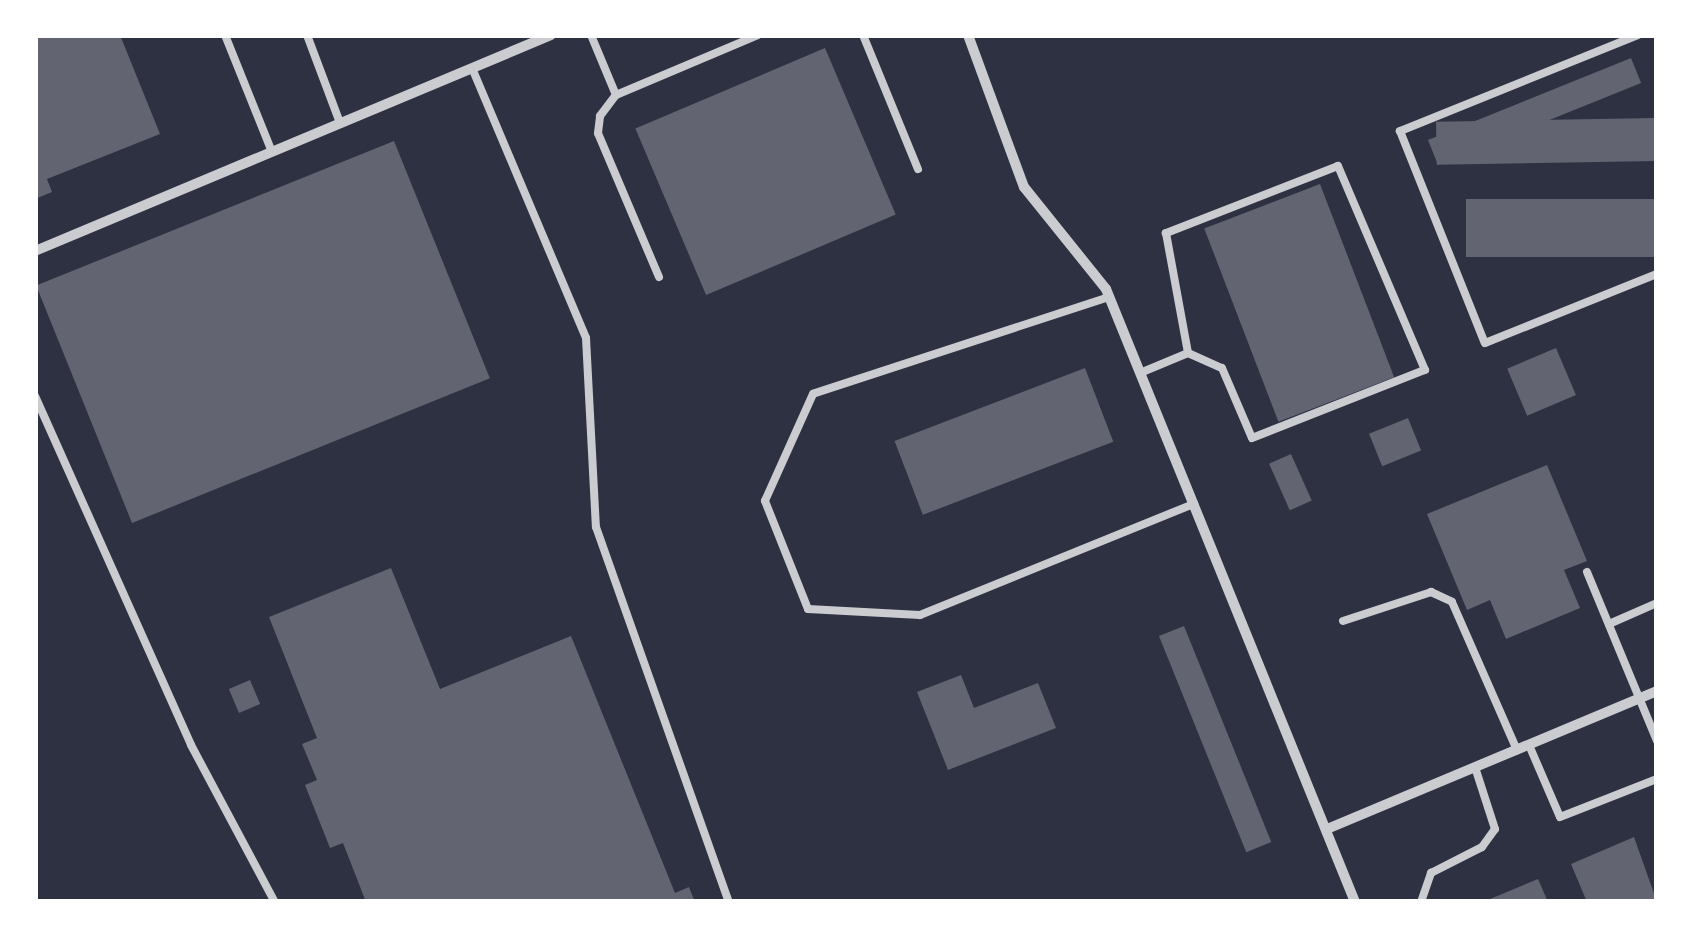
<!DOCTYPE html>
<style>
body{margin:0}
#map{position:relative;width:1692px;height:937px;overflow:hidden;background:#2d3142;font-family:"Space Grotesk",sans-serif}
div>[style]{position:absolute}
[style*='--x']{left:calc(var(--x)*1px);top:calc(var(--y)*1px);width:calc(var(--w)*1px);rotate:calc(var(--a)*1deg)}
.building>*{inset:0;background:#626471;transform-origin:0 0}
.service>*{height:8px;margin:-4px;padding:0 4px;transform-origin:4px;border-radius:4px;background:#caccd0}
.minor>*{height:10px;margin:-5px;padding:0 5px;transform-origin:5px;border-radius:5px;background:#caccd0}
span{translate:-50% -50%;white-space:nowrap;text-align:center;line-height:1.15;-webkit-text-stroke:9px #fff;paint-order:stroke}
.frame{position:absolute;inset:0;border:38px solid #fff;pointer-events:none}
</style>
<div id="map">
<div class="building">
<i style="clip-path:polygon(35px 35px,120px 35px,160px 134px,47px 179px,52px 192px,35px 199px)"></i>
<i style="left:825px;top:48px;width:181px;height:206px;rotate:67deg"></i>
<i style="left:1631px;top:58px;width:27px;height:219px;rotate:68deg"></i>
<i style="left:1656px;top:118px;width:43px;height:220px;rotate:89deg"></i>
<i style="left:394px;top:141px;width:256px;height:386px;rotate:68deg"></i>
<i style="left:1320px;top:184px;width:207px;height:124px;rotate:69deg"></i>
<i style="left:1657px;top:199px;width:58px;height:191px;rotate:90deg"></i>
<i style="left:1556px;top:348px;width:51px;height:53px;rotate:67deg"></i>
<i style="left:1085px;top:368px;width:79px;height:204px;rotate:69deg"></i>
<i style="left:1408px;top:418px;width:35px;height:42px;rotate:68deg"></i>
<i style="left:1291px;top:454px;width:51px;height:24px;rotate:66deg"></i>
<i style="clip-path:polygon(1547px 465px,1587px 561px,1564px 570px,1580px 608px,1506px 639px,1490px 600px,1467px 610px,1427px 514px)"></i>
<i style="clip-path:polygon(391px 568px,440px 689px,571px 636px,675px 893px,689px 887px,695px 902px,366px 902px,343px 843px,330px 848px,305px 785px,317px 780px,302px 744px,317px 738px,269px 617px)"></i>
<i style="left:1184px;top:626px;width:233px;height:27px;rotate:68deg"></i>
<i style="clip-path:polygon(961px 675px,974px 708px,1038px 683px,1056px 728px,948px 770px,917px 692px)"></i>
<i style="left:250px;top:680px;width:26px;height:23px;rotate:67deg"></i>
<i style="clip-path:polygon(1634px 837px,1657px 902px,1587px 902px,1571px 864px)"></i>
<i style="clip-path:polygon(1538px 879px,1548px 902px,1483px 902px)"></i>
</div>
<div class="service">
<i style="--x:225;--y:35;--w:126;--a:68.1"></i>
<i style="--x:307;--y:35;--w:94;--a:69.4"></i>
<i style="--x:591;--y:35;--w:65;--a:67.4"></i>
<i style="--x:863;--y:35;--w:145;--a:67.7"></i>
<i style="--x:1638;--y:35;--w:257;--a:158"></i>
<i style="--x:1400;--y:131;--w:228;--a:68.2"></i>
<i style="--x:1485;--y:343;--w:185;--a:-21.9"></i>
<i style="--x:472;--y:68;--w:293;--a:67.1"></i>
<i style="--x:586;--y:338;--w:189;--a:87"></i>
<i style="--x:596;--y:527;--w:398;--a:70.5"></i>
<i style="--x:659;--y:277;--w:156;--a:-113"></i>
<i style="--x:598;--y:133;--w:17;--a:-83"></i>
<i style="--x:600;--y:116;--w:26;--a:-53"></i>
<i style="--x:616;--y:95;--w:154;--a:-22.9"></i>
<i style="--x:1109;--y:297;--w:311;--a:161.9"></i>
<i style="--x:813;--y:394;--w:117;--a:114.2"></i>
<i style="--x:765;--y:501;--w:116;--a:68.3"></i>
<i style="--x:808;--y:609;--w:112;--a:3.1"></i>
<i style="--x:920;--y:615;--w:296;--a:-22.1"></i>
<i style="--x:1140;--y:373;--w:52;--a:-22.6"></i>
<i style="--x:1188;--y:353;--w:37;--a:24"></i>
<i style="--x:1222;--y:368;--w:76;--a:66.8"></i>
<i style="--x:1252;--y:438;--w:186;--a:-21.5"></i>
<i style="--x:1425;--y:370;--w:222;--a:-113.1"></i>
<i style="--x:1338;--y:166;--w:185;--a:158.7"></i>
<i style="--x:1166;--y:233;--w:122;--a:79.6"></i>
<i style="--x:35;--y:396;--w:382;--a:65.9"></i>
<i style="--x:191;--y:745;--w:178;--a:61.9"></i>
<i style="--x:1587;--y:572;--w:183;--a:67.5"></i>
<i style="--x:1343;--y:621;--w:93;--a:-18.2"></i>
<i style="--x:1431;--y:592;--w:23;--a:25"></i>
<i style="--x:1452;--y:602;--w:162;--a:66.3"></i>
<i style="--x:1609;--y:624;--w:52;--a:-23.6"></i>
<i style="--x:1529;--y:745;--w:78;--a:66.7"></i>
<i style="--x:1560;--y:817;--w:104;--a:-21.4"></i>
<i style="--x:1421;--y:902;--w:31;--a:-71"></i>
<i style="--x:1431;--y:873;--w:57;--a:-27"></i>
<i style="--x:1482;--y:847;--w:22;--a:-54"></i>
<i style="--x:1495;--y:829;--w:65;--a:-107.9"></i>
</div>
<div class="minor">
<i style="--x:968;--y:35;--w:162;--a:69.8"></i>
<i style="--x:1024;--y:187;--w:131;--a:51.2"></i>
<i style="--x:1106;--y:289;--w:662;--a:67.89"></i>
<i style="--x:35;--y:251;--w:559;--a:-22.71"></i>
<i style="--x:1327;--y:829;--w:358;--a:-22.7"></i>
</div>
<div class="frame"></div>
</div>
